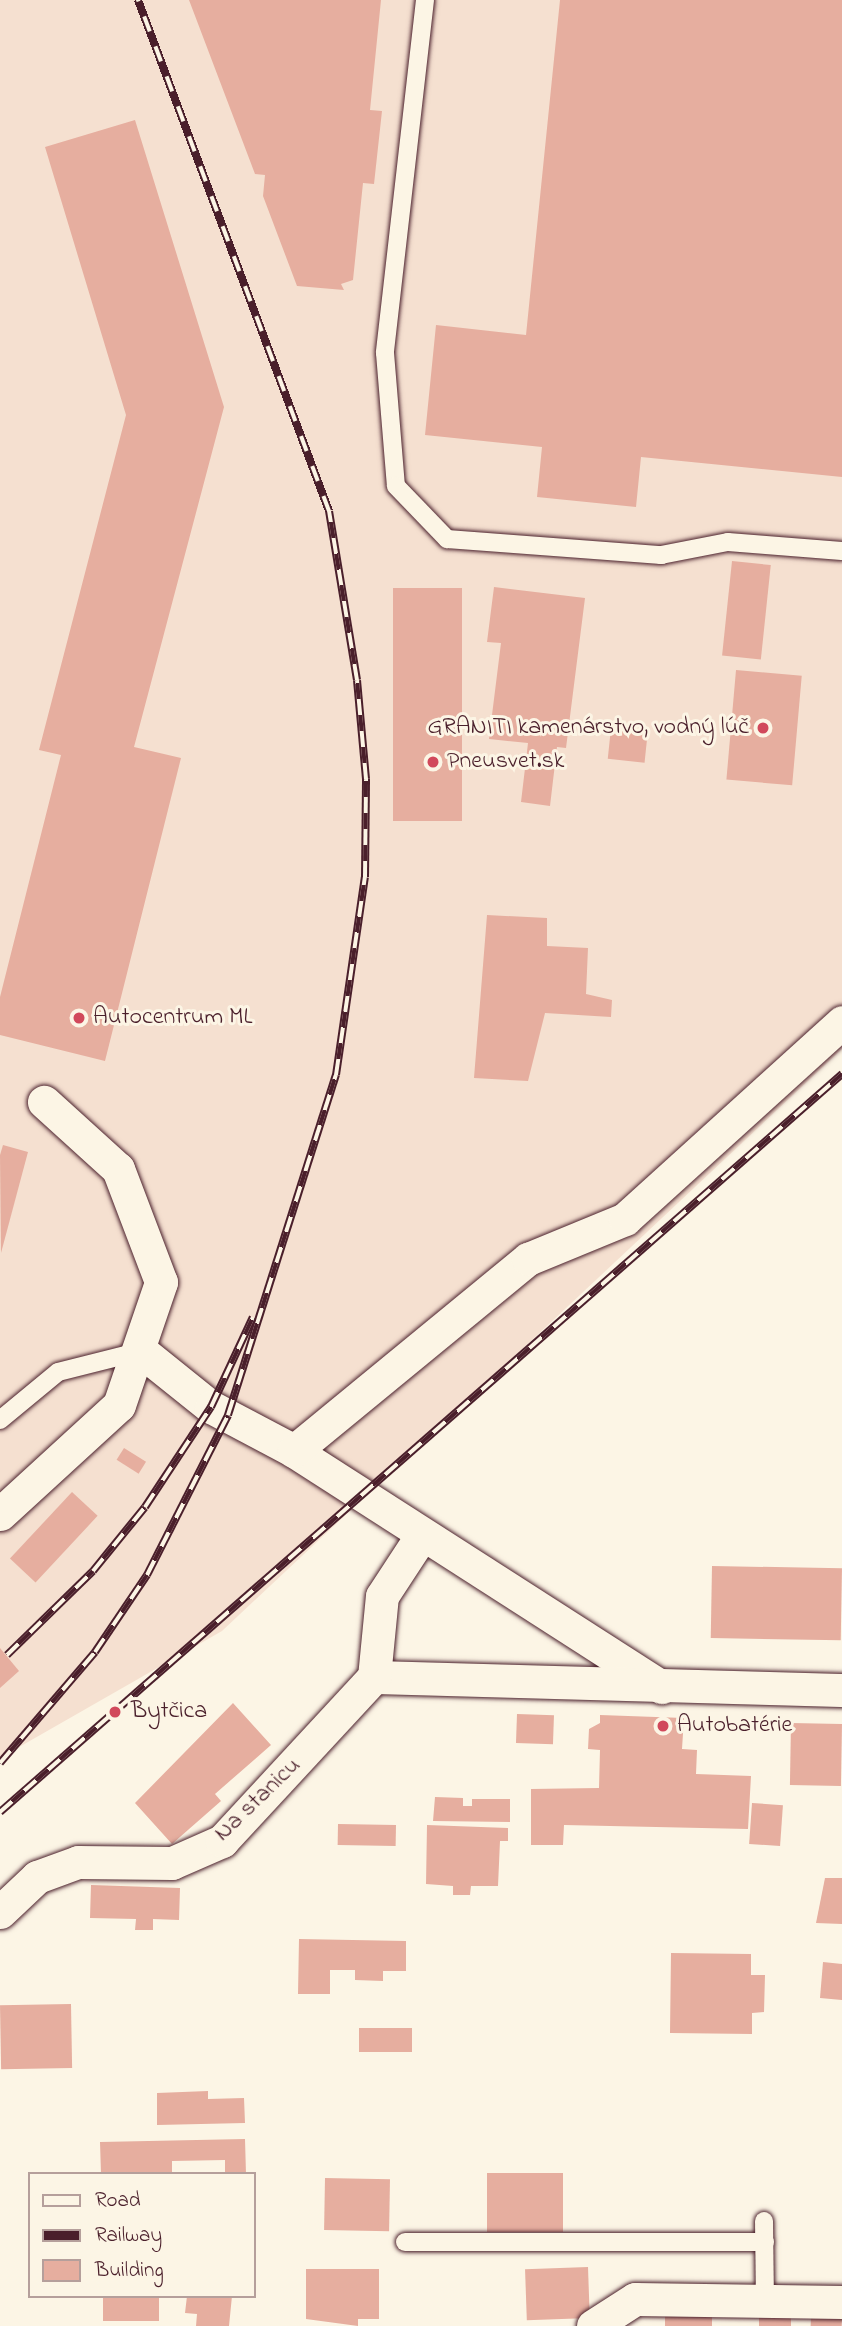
<!DOCTYPE html>
<meta charset="utf-8">
<style>
body{margin:0}
#map{position:relative;width:842px;height:2326px;overflow:hidden;background:#fcf5e5;font-family:"Indie Flower",sans-serif}
div>[style]{position:absolute}
[style*='--x']{left:calc(var(--x)*1px);top:calc(var(--y)*1px);width:calc(var(--w)*1px);rotate:calc(var(--a)*1deg)}
.built>*{inset:0;background:#f5e0d0}
.building>*{inset:0;background:#e6ae9f;transform-origin:0 0}
.roads{filter:drop-shadow(0 0 2px #4a1f2b) drop-shadow(0 0 2px #4a1f2b)}
.lane>*{height:18px;margin:-9px;padding:0 9px;transform-origin:9px;border-radius:9px;background:#fcf5e5}
.street>*{height:33px;margin:-16.5px;padding:0 16.5px;transform-origin:16.5px;border-radius:16.5px;background:#fcf5e5}
.rail>*{height:8px;margin-top:-4px;transform-origin:0;background:repeating-linear-gradient(90deg,#fcf5e5 0 16px,#4a1f2b 0 32px);box-sizing:border-box;border-block:2px solid #4a1f2b}
.dots>*{width:19px;height:19px;translate:-50% -50%;box-sizing:border-box;border:4px solid #fcf5e5;border-radius:50%}
span{translate:-50% -50%;white-space:nowrap;text-align:center;line-height:1.15;-webkit-text-stroke:6px #fcf5e5;paint-order:stroke}
.poi-label{font-size:24px;color:#4a1f2b}
.right{translate:-100% -50%;text-align:right}
.left{translate:0 -50%;text-align:left}
.street-label{font-size:24px;color:#4a1f2b}
.legend{position:absolute;left:28px;top:2172px;width:228px;height:126px;box-sizing:border-box;background:#fcf5e5;border:2px solid #b59f9b;margin:0;padding:9px 12px;list-style:none;font-size:21px;color:#4a1f2b}
.legend li{display:flex;align-items:center;gap:14px;height:35px}
.legend b{width:35px;border:2px solid #b59f9b}
</style>
<div id="map">
<div class="built">
<i style="clip-path:polygon(0 0,842px 0,842px 1049px,222px 1631px,0 1758px)"></i>
</div>
<div class="building">
<i style="clip-path:polygon(189px 0,381px 0,370px 110px,382px 111px,374px 184px,363px 183px,353px 280px,341px 284px,344px 290px,297px 286px,263px 196px,265px 175px,255px 174px)"></i>
<i style="clip-path:polygon(560px 0,842px 0,842px 477px,641px 457px,636px 507px,537px 497px,542px 447px,425px 435px,436px 325px,526px 335px)"></i>
<i style="clip-path:polygon(135px 120px,224px 407px,134px 747px,181px 758px,105px 1061px,0 1035px,0 997px,61px 755px,39px 750px,126px 415px,45px 147px)"></i>
<i style="left:732px;top:561px;width:39px;height:95px;rotate:6deg"></i>
<i style="clip-path:polygon(494px 587px,585px 598px,566px 748px,557px 747px,550px 806px,521px 802px,528px 743px,489px 739px,501px 643px,487px 642px)"></i>
<i style="left:393px;top:588px;width:69px;height:233px"></i>
<i style="left:736px;top:670px;width:66px;height:110px;rotate:5deg"></i>
<i style="left:611px;top:728px;width:37px;height:31px;rotate:6deg"></i>
<i style="clip-path:polygon(487px 915px,547px 918px,547px 946px,588px 948px,586px 994px,612px 1000px,611px 1017px,545px 1013px,528px 1081px,474px 1078px)"></i>
<i style="clip-path:polygon(3px 1145px,28px 1152px,1px 1253px,0 1155px)"></i>
<i style="left:124px;top:1448px;width:26px;height:14px;rotate:32deg"></i>
<i style="left:72px;top:1492px;width:35px;height:91px;rotate:43deg"></i>
<i style="left:712px;top:1566px;width:130px;height:72px;rotate:1deg"></i>
<i style="clip-path:polygon(0 1648px,19px 1671px,0 1688px)"></i>
<i style="clip-path:polygon(233px 1703px,271px 1745px,215px 1794px,221px 1801px,172px 1844px,135px 1803px)"></i>
<i style="left:517px;top:1714px;width:37px;height:29px;rotate:2deg"></i>
<i style="clip-path:polygon(600px 1715px,684px 1718px,682px 1749px,697px 1750px,696px 1774px,751px 1776px,748px 1829px,564px 1825px,563px 1845px,531px 1845px,531px 1789px,599px 1788px,600px 1750px,588px 1749px,589px 1729px,600px 1723px)"></i>
<i style="left:791px;top:1723px;width:51px;height:62px;rotate:1deg"></i>
<i style="clip-path:polygon(435px 1797px,463px 1798px,463px 1806px,472px 1806px,472px 1799px,510px 1799px,510px 1822px,433px 1821px)"></i>
<i style="left:752px;top:1803px;width:31px;height:41px;rotate:4deg"></i>
<i style="left:338px;top:1824px;width:58px;height:21px;rotate:1deg"></i>
<i style="clip-path:polygon(427px 1825px,508px 1828px,508px 1841px,500px 1841px,498px 1886px,471px 1886px,470px 1895px,453px 1895px,453px 1886px,426px 1884px)"></i>
<i style="clip-path:polygon(825px 1878px,842px 1878px,842px 1924px,816px 1923px)"></i>
<i style="clip-path:polygon(91px 1885px,180px 1888px,179px 1920px,153px 1919px,153px 1930px,135px 1930px,136px 1919px,90px 1918px)"></i>
<i style="clip-path:polygon(299px 1939px,406px 1941px,406px 1971px,383px 1971px,383px 1981px,355px 1980px,355px 1970px,330px 1970px,330px 1994px,298px 1994px)"></i>
<i style="clip-path:polygon(671px 1953px,751px 1954px,751px 1975px,765px 1975px,764px 2012px,752px 2013px,752px 2034px,670px 2033px)"></i>
<i style="clip-path:polygon(823px 1962px,842px 1964px,842px 2000px,820px 1998px)"></i>
<i style="left:71px;top:2004px;width:64px;height:71px;rotate:89deg"></i>
<i style="left:412px;top:2028px;width:24px;height:53px;rotate:90deg"></i>
<i style="clip-path:polygon(208px 2091px,208px 2099px,244px 2098px,245px 2123px,157px 2125px,157px 2093px)"></i>
<i style="clip-path:polygon(245px 2139px,246px 2174px,225px 2174px,225px 2160px,172px 2161px,172px 2174px,101px 2174px,100px 2142px)"></i>
<i style="left:487px;top:2173px;width:76px;height:59px"></i>
<i style="left:325px;top:2178px;width:65px;height:52px;rotate:1deg"></i>
<i style="left:588px;top:2267px;width:51px;height:63px;rotate:88deg"></i>
<i style="clip-path:polygon(306px 2269px,379px 2269px,379px 2319px,358px 2319px,358px 2326px,306px 2319px)"></i>
<i style="left:103px;top:2296px;width:56px;height:25px"></i>
<i style="clip-path:polygon(187px 2296px,232px 2296px,229px 2326px,196px 2326px,197px 2314px,185px 2313px)"></i>
<i style="left:712px;top:2312px;width:14px;height:47px;rotate:90deg"></i>
<i style="left:759px;top:2315px;width:32px;height:11px"></i>
<i style="left:811px;top:2316px;width:31px;height:10px;rotate:2deg"></i>
</div>
<div class="roads">
<div class="lane">
<i style="--x:425;--y:0;--w:355;--a:96.5"></i>
<i style="--x:385;--y:353;--w:133;--a:85.3"></i>
<i style="--x:396;--y:486;--w:74;--a:46.1"></i>
<i style="--x:447;--y:539;--w:215;--a:4.3"></i>
<i style="--x:661;--y:555;--w:68;--a:-11"></i>
<i style="--x:728;--y:542;--w:114;--a:4.5"></i>
<i style="--x:0;--y:1420;--w:75;--a:-39.6"></i>
<i style="--x:58;--y:1372;--w:86;--a:-14.2"></i>
<i style="--x:764;--y:2221;--w:80;--a:89.3"></i>
<i style="--x:405;--y:2242;--w:360;--a:0"></i>
</div>
<div class="street">
<i style="--x:141;--y:1351;--w:90;--a:38.7"></i>
<i style="--x:211;--y:1407;--w:94;--a:27.9"></i>
<i style="--x:294;--y:1451;--w:437;--a:32.7"></i>
<i style="--x:294;--y:1451;--w:303;--a:-39.4"></i>
<i style="--x:528;--y:1259;--w:105;--a:-22.4"></i>
<i style="--x:625;--y:1219;--w:293;--a:-42.2"></i>
<i style="--x:0;--y:1514;--w:161;--a:-42.5"></i>
<i style="--x:119;--y:1405;--w:130;--a:-71.1"></i>
<i style="--x:161;--y:1282;--w:121;--a:-110.8"></i>
<i style="--x:118;--y:1169;--w:100;--a:-137.8"></i>
<i style="--x:374;--y:1677;--w:468;--a:1.6"></i>
<i style="--x:0;--y:1912;--w:51;--a:-43.4"></i>
<i style="--x:37;--y:1877;--w:44;--a:-20.1"></i>
<i style="--x:78;--y:1862;--w:94;--a:0.6"></i>
<i style="--x:172;--y:1863;--w:55;--a:-23.7"></i>
<i style="--x:222;--y:1841;--w:224;--a:-47.2"></i>
<i style="--x:374;--y:1677;--w:81;--a:-84.4"></i>
<i style="--x:382;--y:1596;--w:69;--a:-56.8"></i>
<i style="--x:593;--y:2326;--w:50;--a:-32.7"></i>
<i style="--x:635;--y:2299;--w:207;--a:0.8"></i>
</div>
</div>
<div class="rail">
<i style="--x:7;--y:1655;--w:120;--a:-44.3"></i>
<i style="--x:93;--y:1571;--w:82;--a:-50.9"></i>
<i style="--x:145;--y:1507;--w:120;--a:-56.6"></i>
<i style="--x:211;--y:1407;--w:99;--a:-65"></i>
<i style="--x:0;--y:1763;--w:146;--a:-49.4"></i>
<i style="--x:95;--y:1652;--w:93;--a:-56"></i>
<i style="--x:147;--y:1575;--w:179;--a:-63.1"></i>
<i style="--x:228;--y:1415;--w:357;--a:-72.4"></i>
<i style="--x:336;--y:1075;--w:200;--a:-81.7"></i>
<i style="--x:365;--y:877;--w:98;--a:-89.4"></i>
<i style="--x:366;--y:779;--w:99;--a:-95.2"></i>
<i style="--x:357;--y:680;--w:171;--a:-99.4"></i>
<i style="--x:329;--y:511;--w:546;--a:-110.49"></i>
<i style="--x:0;--y:1812;--w:1120;--a:-41.23"></i>
</div>
<div class="dots">
<i style="left:763px;top:728px;background:#d1495b"></i>
<i style="left:433px;top:762px;background:#d1495b"></i>
<i style="left:79px;top:1018px;background:#d1495b"></i>
<i style="left:115px;top:1712px;background:#d1495b"></i>
<i style="left:663px;top:1726px;background:#d1495b"></i>
</div>
<div class="poi-label">
<span class="right" style="left:749px;top:728px">GRANITI kamenárstvo, vodný lúč</span>
<span class="left" style="left:447px;top:762px">Pneusvet.sk</span>
<span class="left" style="left:93px;top:1018px">Autocentrum ML</span>
<span class="left" style="left:131px;top:1712px">Bytčica</span>
<span class="left" style="left:677px;top:1726px">Autobatérie</span>
</div>
<div class="street-label">
<span style="left:258px;top:1800px;rotate:-44deg">Na stanicu</span>
</div>
<ul class="legend">
<li><b style="height:9px;background:#fcf5e5"></b>Road</li>
<li><b style="height:9px;background:#4a1f2b"></b>Railway</li>
<li><b style="height:19px;background:#e6ae9f"></b>Building</li>
</ul>
</div>
